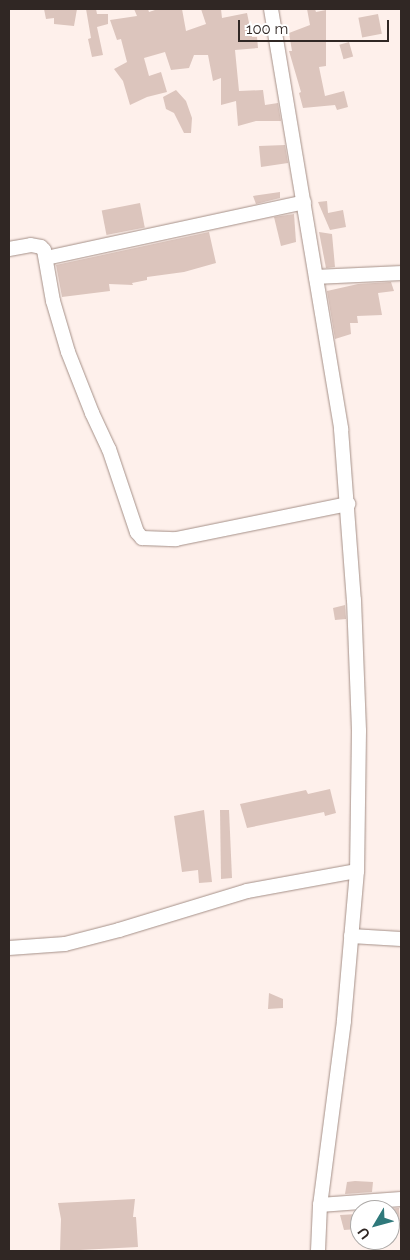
<!DOCTYPE html>
<style>
body{margin:0}
#map{position:relative;width:410px;height:1260px;overflow:hidden;background:#fef0eb;font-family:Raleway,sans-serif}
div>[style]{position:absolute}
[style*='--x']{left:calc(var(--x)*1px);top:calc(var(--y)*1px);width:calc(var(--w)*1px);rotate:calc(var(--a)*1deg)}
.building>*{inset:0;background:#dcc5bd;transform-origin:0 0}
.roads{filter:drop-shadow(0 0 1px #a59088) drop-shadow(0 0 1px #a59088)}
.minor>*{height:14px;margin:-7px;padding:0 7px;transform-origin:7px;border-radius:7px;background:#fff}
span{translate:-50% -50%;white-space:nowrap;text-align:center;line-height:1.15;-webkit-text-stroke:4px #fff;paint-order:stroke}
.frame{position:absolute;inset:0;border:10px solid #302724;pointer-events:none}
.north{position:absolute;left:350px;top:1200px;width:50px;height:50px;box-sizing:border-box;background:#fff;border:1px solid #aca9a7;border-radius:50%;rotate:233deg;font-size:14px;font-weight:700;line-height:20px;text-align:center;color:#302724}
.north::after{content:'';display:block;margin:auto;width:18px;height:22px;background:#2f797b;clip-path:polygon(50% 0,100% 100%,50% 72%,0 100%)}
.scale{position:absolute;left:238px;top:20px;width:151px;height:22px;box-sizing:border-box;border:2px solid #302724;border-top:0;padding-left:6px;font-size:15px;line-height:18px;white-space:nowrap;color:#302724;-webkit-text-stroke:4px #fff;paint-order:stroke}
</style>
<div id="map">
<div class="building">
<i style="clip-path:polygon(44px 9px,77px 9px,74px 26px,54px 24px,54px 18px,46px 19px)"></i>
<i style="clip-path:polygon(86px 9px,96px 9px,97px 14px,108px 14px,108px 24px,97px 27px,103px 55px,92px 57px,88px 39px,91px 38px)"></i>
<i style="clip-path:polygon(134px 9px,148px 9px,149px 12px,158px 9px,182px 9px,186px 31px,206px 24px,201px 9px,221px 9px,222px 18px,247px 13px,252px 37px,257px 37px,258px 48px,235px 50px,239px 91px,263px 90px,265px 105px,278px 103px,281px 121px,256px 121px,238px 126px,236px 101px,221px 105px,221px 78px,213px 81px,208px 55px,194px 55px,189px 68px,171px 70px,165px 52px,144px 58px,149px 76px,161px 72px,167px 92px,147px 97px,130px 105px,123px 81px,114px 69px,127px 62px,121px 39px,117px 40px,110px 20px,137px 16px)"></i>
<i style="clip-path:polygon(307px 9px,315px 9px,316px 12px,326px 10px,326px 66px,319px 67px,325px 96px,344px 91px,348px 107px,337px 110px,335px 105px,303px 108px,299px 93px,301px 92px,289px 51px,292px 51px,289px 33px,310px 25px)"></i>
<i style="left:378px;top:14px;width:20px;height:20px;rotate:79deg"></i>
<i style="left:349px;top:42px;width:15px;height:10px;rotate:74deg"></i>
<i style="clip-path:polygon(176px 90px,186px 101px,192px 118px,191px 133px,184px 133px,174px 113px,166px 109px,163px 97px)"></i>
<i style="clip-path:polygon(285px 145px,288px 163px,261px 167px,259px 146px)"></i>
<i style="clip-path:polygon(280px 192px,280px 198px,256px 204px,253px 196px)"></i>
<i style="clip-path:polygon(327px 201px,328px 213px,343px 210px,346px 227px,330px 230px,318px 202px)"></i>
<i style="left:140px;top:203px;width:25px;height:39px;rotate:79deg"></i>
<i style="clip-path:polygon(294px 214px,296px 242px,281px 246px,274px 217px)"></i>
<i style="clip-path:polygon(209px 232px,216px 263px,184px 272px,147px 277px,147px 280px,132px 283px,133px 285px,109px 284px,110px 291px,62px 297px,56px 265px)"></i>
<i style="clip-path:polygon(319px 232px,332px 234px,335px 267px,326px 268px)"></i>
<i style="clip-path:polygon(391px 282px,394px 291px,378px 293px,382px 315px,357px 316px,358px 323px,350px 323px,351px 334px,335px 339px,327px 291px,358px 284px)"></i>
<i style="clip-path:polygon(345px 605px,346px 619px,335px 620px,333px 608px)"></i>
<i style="clip-path:polygon(330px 789px,336px 813px,325px 816px,324px 812px,247px 828px,240px 804px,306px 790px,308px 794px)"></i>
<i style="clip-path:polygon(204px 810px,212px 882px,199px 883px,198px 870px,182px 872px,174px 816px)"></i>
<i style="clip-path:polygon(220px 810px,229px 810px,232px 878px,221px 879px)"></i>
<i style="clip-path:polygon(269px 993px,283px 999px,283px 1008px,268px 1009px)"></i>
<i style="clip-path:polygon(355px 1181px,373px 1182px,372px 1192px,345px 1194px,347px 1182px)"></i>
<i style="clip-path:polygon(135px 1199px,133px 1217px,136px 1217px,138px 1247px,60px 1251px,61px 1219px,58px 1203px)"></i>
<i style="left:399px;top:1208px;width:13px;height:9px;rotate:86deg"></i>
<i style="clip-path:polygon(357px 1214px,358px 1229px,344px 1230px,340px 1215px)"></i>
</div>
<div class="roads">
<div class="minor">
<i style="--x:271;--y:9;--w:426;--a:80.5"></i>
<i style="--x:341;--y:429;--w:171;--a:85.7"></i>
<i style="--x:354;--y:600;--w:131;--a:87.8"></i>
<i style="--x:359;--y:731;--w:140;--a:90.8"></i>
<i style="--x:357;--y:871;--w:151;--a:95"></i>
<i style="--x:344;--y:1021;--w:186;--a:97.4"></i>
<i style="--x:320;--y:1205;--w:46;--a:92.5"></i>
<i style="--x:9;--y:249;--w:22;--a:-10"></i>
<i style="--x:31;--y:245;--w:10;--a:11"></i>
<i style="--x:41;--y:247;--w:4;--a:45"></i>
<i style="--x:44;--y:250;--w:52;--a:80"></i>
<i style="--x:53;--y:301;--w:53;--a:73.6"></i>
<i style="--x:68;--y:352;--w:66;--a:68.5"></i>
<i style="--x:92;--y:413;--w:40;--a:65"></i>
<i style="--x:109;--y:449;--w:88;--a:71.4"></i>
<i style="--x:137;--y:532;--w:8;--a:50"></i>
<i style="--x:142;--y:538;--w:34;--a:2"></i>
<i style="--x:176;--y:539;--w:176;--a:-11.5"></i>
<i style="--x:46;--y:258;--w:264;--a:-12.2"></i>
<i style="--x:316;--y:277;--w:85;--a:-2.7"></i>
<i style="--x:351;--y:936;--w:50;--a:3.4"></i>
<i style="--x:9;--y:948;--w:56;--a:-4.1"></i>
<i style="--x:65;--y:944;--w:56;--a:-14.5"></i>
<i style="--x:119;--y:930;--w:134;--a:-16.9"></i>
<i style="--x:247;--y:891;--w:112;--a:-10.3"></i>
<i style="--x:320;--y:1205;--w:81;--a:-4.2"></i>
</div>
</div>
<div class="frame"></div>
<div class="north">U</div>
<div class="scale">100 m</div>
</div>
